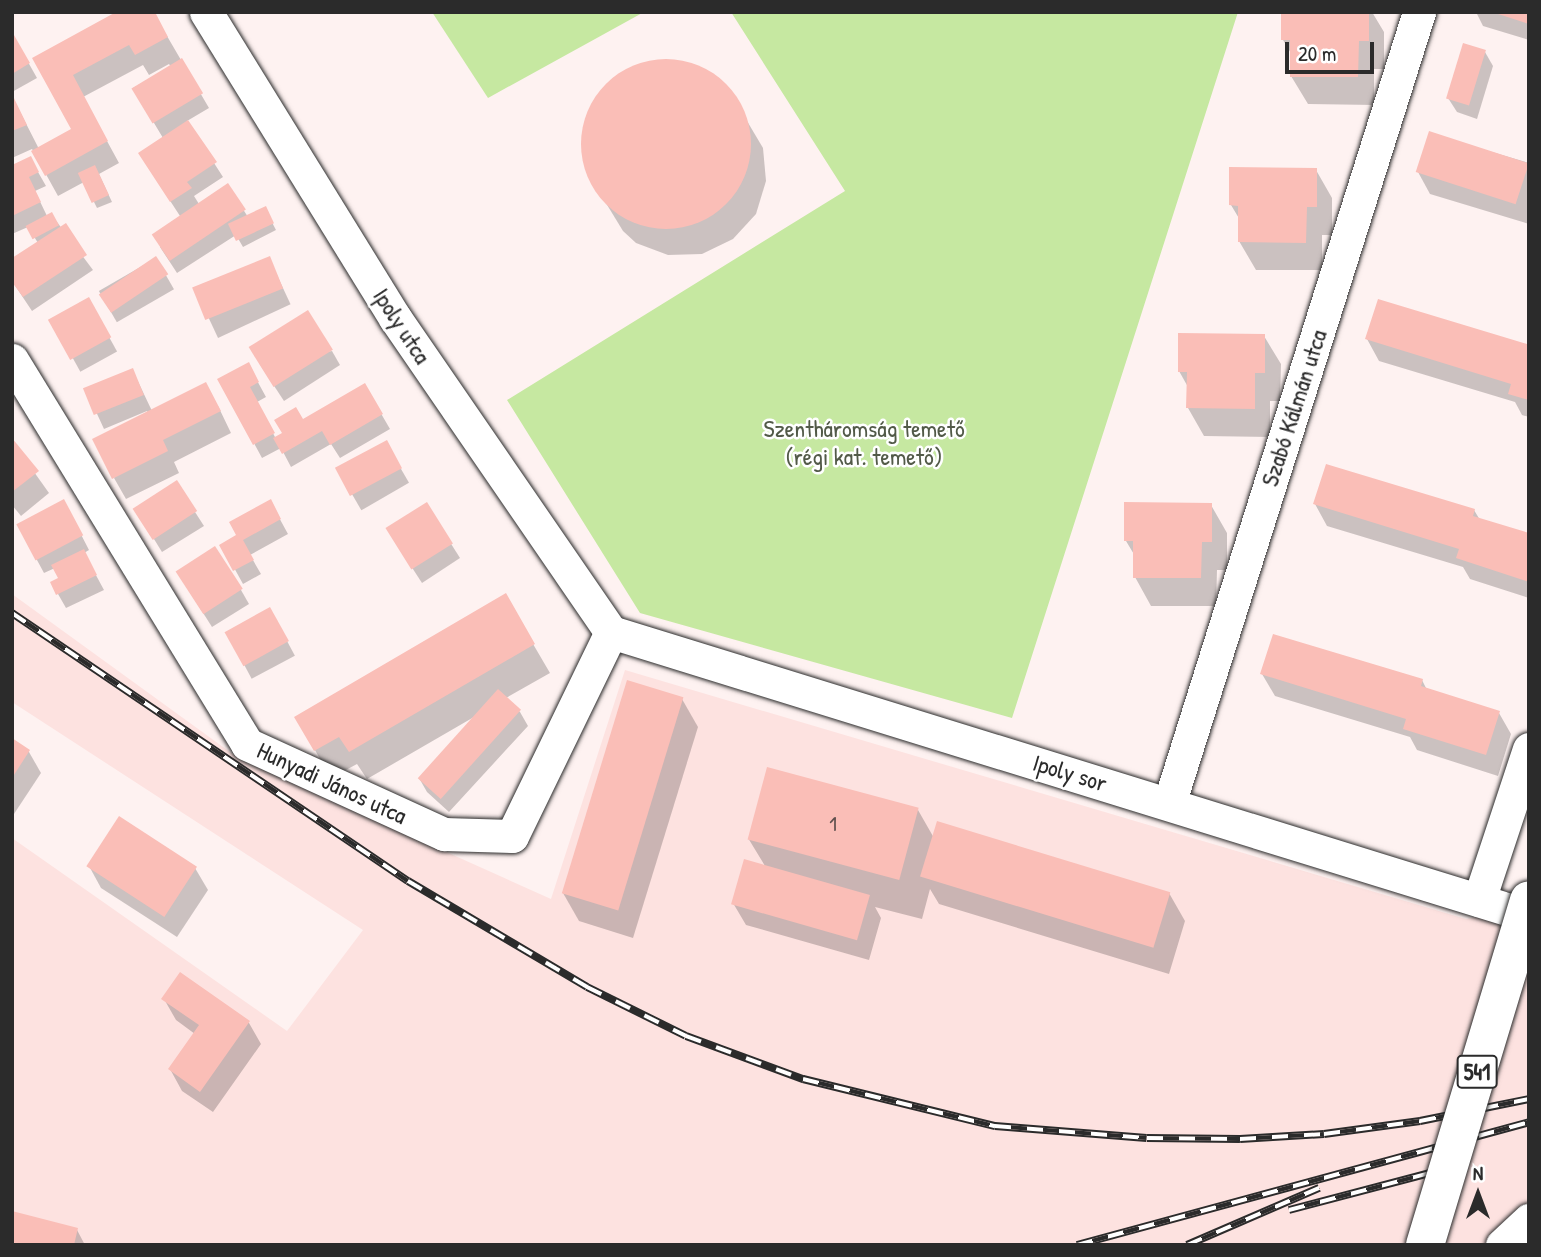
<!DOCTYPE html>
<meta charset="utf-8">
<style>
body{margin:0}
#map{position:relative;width:1541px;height:1257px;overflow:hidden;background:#fef2f1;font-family:"Patrick Hand",sans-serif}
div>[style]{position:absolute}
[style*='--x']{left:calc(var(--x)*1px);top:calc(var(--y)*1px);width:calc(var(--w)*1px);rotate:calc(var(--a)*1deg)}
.built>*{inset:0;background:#fde2e0}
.green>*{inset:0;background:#c6e8a1}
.shadow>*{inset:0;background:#0003;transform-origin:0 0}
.building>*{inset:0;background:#fabeb7;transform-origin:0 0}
.round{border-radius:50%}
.roads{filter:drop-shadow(0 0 2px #2b2b2b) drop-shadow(0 0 2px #2b2b2b)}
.minor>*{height:33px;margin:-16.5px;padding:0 16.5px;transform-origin:16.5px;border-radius:16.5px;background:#fff}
.rail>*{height:8px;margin-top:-4px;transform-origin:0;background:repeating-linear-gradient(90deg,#fff 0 16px,#2b2b2b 0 32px);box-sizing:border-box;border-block:2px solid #2b2b2b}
.bridges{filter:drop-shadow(0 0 2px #2b2b2b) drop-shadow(0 0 2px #2b2b2b)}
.primary-bridge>*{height:38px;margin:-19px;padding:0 19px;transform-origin:19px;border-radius:19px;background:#fff}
span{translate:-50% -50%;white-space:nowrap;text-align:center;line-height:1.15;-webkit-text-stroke:5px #fff;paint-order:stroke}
.number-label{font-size:21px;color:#5f504e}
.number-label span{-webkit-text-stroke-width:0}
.shield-label span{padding:2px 5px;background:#fff;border:2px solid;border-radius:5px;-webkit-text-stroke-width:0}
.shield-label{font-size:23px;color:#2b2b2b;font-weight:700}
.street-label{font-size:24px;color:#2b2b2b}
.park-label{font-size:24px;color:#525a48}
.frame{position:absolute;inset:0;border:14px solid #2b2b2b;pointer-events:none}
.north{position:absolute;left:1443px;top:1159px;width:70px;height:70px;-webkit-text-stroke:5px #fff;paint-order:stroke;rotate:0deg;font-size:19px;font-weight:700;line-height:28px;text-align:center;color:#2b2b2b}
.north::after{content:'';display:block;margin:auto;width:24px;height:32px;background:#2b2b2b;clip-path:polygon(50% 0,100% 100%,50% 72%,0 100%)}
.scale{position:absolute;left:1285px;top:42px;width:89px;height:32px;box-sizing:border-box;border:4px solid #2b2b2b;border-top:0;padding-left:9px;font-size:21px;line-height:24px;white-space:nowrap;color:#2b2b2b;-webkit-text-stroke:5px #fff;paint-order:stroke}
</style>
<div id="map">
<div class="built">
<i style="clip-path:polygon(12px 594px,241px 760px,551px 899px,625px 670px,1466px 919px,1529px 908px,1529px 1245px,12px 1245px,12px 838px,287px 1031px,363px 930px,12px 702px)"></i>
</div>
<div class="green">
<i style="clip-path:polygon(432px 12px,644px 12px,488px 98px)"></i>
<i style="clip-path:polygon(731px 12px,1238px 12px,1012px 718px,640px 613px,507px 400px,845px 191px)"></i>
</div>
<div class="shadow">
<i style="clip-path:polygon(153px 12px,209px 108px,187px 121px,223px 177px,194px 196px,199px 204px,228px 186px,248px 217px,265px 209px,276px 230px,243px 247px,236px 235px,177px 273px,160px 247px,180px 216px,148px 167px,163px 138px,133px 88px,171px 67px,169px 64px,149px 75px,143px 65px,83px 97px,119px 163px,99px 174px,112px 202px,97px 208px,84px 182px,58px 196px,32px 149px,12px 158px,12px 96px,39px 149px,74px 130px,34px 58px)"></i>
<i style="clip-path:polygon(1283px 12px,1372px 12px,1384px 32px,1384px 69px,1374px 69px,1374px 105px,1308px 104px,1291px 76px,1292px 55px,1283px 40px)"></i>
<i style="clip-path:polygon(1476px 12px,1529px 12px,1529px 40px,1483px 26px)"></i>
<i style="clip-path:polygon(14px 37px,37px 78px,12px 92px,12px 38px)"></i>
<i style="clip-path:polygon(1485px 52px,1493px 66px,1477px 119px,1457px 112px,1448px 98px)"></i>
<i style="clip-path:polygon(666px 60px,700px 68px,728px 89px,763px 148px,766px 181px,756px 214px,733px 239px,702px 254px,668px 255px,636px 243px,623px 231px,587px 172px,582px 137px,593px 103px,603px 89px,631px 68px)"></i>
<i style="clip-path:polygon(1430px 134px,1529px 163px,1529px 224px,1430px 194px,1418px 172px)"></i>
<i style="clip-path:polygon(12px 167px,38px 172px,46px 186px,35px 191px,47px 216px,51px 214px,93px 270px,32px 311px,12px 281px,38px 243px,28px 227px,12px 234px)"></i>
<i style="clip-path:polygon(1316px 170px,1332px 198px,1332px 235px,1322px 235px,1322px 270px,1256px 270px,1239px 241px,1240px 220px,1231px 205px)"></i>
<i style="left:156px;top:258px;width:36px;height:66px;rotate:60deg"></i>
<i style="left:269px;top:258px;width:51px;height:80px;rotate:65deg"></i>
<i style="left:88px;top:299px;width:60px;height:42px;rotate:61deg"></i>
<i style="clip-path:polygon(1264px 336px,1281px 364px,1280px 401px,1270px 401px,1270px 437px,1204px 436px,1188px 408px,1188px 387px,1179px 371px)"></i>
<i style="clip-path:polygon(1367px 339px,1526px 345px,1529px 417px,1522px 415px,1515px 402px,1379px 361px)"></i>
<i style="clip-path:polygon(332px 351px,340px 365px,284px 401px,259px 363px)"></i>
<i style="clip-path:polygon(248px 364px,266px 397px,257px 402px,276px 439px,365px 386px,390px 429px,340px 458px,331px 444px,291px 467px,281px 448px,262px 458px,220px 380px)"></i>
<i style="clip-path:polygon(133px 371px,152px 411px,218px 406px,231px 433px,174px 462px,179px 473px,126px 499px,114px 478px,148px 413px,147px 411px,104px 429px,86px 390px)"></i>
<i style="clip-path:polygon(12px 441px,49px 493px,21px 516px,12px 505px)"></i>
<i style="left:386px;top:443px;width:46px;height:55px;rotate:60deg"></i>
<i style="clip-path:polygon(270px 501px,288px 534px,250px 555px,261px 574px,243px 584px,222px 546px,238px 536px)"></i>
<i style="clip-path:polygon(426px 504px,460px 558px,422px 583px,396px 543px)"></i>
<i style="clip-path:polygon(1315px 504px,1474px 510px,1480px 520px,1529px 535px,1529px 598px,1470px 579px,1463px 567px,1327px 526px)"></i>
<i style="clip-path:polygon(1211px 505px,1227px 533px,1227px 570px,1217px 570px,1216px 606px,1151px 606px,1135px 577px,1135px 556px,1126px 541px)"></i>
<i style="clip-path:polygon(195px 512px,204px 526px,162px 552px,144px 523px)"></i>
<i style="clip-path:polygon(71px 515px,89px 550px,84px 553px,104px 590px,66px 608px,58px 594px,60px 579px,55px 568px,44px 573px,18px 525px)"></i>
<i style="clip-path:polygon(186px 586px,241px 590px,249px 604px,212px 627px)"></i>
<i style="clip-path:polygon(505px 596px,550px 673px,506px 698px,520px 712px,528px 726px,449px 812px,427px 792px,419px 778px,474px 717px,367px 779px,357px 764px,331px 778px,296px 717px)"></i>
<i style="left:270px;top:609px;width:53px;height:49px;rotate:62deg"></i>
<i style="clip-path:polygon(1262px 674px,1422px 680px,1427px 690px,1499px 713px,1511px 734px,1498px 776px,1417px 750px,1410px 737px,1275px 696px)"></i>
<i style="clip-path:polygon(682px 699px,698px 727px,633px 938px,579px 921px,563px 893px)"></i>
<i style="clip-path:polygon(12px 741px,29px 752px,41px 773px,12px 817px)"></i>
<i style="clip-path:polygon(918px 810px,934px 838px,1169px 893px,1185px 921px,1169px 974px,939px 904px,930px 889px,922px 919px,875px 907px,881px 918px,869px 960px,746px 925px,733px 903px,765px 866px,748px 838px)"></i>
<i style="clip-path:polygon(89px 866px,195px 868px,208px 890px,177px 937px,101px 888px)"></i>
<i style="clip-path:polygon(181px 975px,249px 1023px,261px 1044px,213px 1112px,182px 1091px,170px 1069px,195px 1034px,176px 1020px,164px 999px)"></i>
<i style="clip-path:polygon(77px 1230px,85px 1245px,12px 1245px)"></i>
</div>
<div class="building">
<i style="clip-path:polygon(116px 12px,155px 12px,168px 37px,135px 55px,129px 45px,73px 75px,108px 141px,45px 176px,31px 151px,71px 129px,32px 58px)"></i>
<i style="clip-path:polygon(1281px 12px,1369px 12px,1369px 41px,1359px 41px,1358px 77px,1290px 77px,1290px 40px,1281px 40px)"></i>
<i style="clip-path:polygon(1496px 12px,1529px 12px,1529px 24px,1495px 13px)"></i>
<i style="clip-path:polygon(14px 35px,30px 63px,12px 74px,12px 36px)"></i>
<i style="left:1463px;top:43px;width:24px;height:58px;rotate:17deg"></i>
<i style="left:182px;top:58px;width:41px;height:59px;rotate:59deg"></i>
<i class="round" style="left:581px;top:59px;width:170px;height:170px"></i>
<i style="clip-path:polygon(12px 94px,27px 125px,12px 131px)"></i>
<i style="clip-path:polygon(188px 120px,217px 162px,187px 182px,192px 188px,170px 202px,138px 153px)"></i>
<i style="left:1429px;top:131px;width:105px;height:43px;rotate:18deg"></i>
<i style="clip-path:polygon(31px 156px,39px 172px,29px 177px,41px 202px,12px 216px,12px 165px)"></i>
<i style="left:95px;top:165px;width:33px;height:19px;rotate:65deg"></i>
<i style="clip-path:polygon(1229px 167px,1317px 168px,1317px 207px,1307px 207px,1306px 243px,1238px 242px,1238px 206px,1229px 205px)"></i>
<i style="left:228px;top:183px;width:32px;height:92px;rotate:56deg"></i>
<i style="left:266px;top:206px;width:19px;height:42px;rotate:65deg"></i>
<i style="left:52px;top:212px;width:15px;height:30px;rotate:62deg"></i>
<i style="clip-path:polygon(66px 223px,87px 255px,23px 297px,12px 282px,12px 258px)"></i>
<i style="left:156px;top:256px;width:22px;height:69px;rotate:56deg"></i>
<i style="left:270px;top:256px;width:35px;height:84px;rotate:68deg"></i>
<i style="left:89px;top:297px;width:46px;height:47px;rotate:61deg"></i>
<i style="clip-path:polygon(1378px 299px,1527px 344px,1529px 400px,1508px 394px,1511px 384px,1365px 339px)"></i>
<i style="left:308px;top:310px;width:47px;height:70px;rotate:58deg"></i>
<i style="clip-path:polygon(1178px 333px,1265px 334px,1265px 373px,1255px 373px,1255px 409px,1186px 408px,1187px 372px,1178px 372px)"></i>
<i style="clip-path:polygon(249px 362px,259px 382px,250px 387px,275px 433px,253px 445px,217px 379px)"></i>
<i style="left:133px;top:368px;width:29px;height:54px;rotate:68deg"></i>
<i style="clip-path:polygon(206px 382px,221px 411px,163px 440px,168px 451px,112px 479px,92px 439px)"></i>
<i style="clip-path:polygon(365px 383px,383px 414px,330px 445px,322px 431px,282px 454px,273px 438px,282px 433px,274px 420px,296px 407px,303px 419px)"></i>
<i style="clip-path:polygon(12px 438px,39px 471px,12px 492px)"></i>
<i style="left:387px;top:440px;width:32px;height:59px;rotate:62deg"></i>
<i style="clip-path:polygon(1326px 464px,1475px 509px,1473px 516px,1529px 533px,1529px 582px,1456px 558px,1459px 549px,1313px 504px)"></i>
<i style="left:177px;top:480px;width:37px;height:53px;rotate:57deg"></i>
<i style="left:64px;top:499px;width:41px;height:54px;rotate:62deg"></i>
<i style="clip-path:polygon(271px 499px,281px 519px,243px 540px,254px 560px,233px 571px,219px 545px,236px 535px,229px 522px)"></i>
<i style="left:427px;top:502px;width:49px;height:49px;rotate:58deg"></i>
<i style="clip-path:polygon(1124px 502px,1212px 503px,1212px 542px,1202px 542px,1201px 578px,1133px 578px,1133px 541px,1124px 541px)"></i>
<i style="left:215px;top:546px;width:51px;height:47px;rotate:57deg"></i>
<i style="clip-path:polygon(84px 549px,97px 575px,56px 595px,50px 582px,58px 578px,51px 565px)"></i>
<i style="clip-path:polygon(506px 593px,535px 644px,349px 752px,339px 737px,314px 751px,294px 717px)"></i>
<i style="left:270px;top:607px;width:39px;height:52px;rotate:61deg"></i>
<i style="clip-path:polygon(1273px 634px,1423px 679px,1421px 686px,1500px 711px,1486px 755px,1403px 729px,1406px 719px,1260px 674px)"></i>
<i style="left:627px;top:680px;width:59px;height:223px;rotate:17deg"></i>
<i style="left:498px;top:689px;width:31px;height:120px;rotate:42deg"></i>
<i style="clip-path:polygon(12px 738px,30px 750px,12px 778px)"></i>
<i style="left:767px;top:767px;width:157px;height:75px;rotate:15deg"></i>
<i style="left:119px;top:816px;width:93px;height:60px;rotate:33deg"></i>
<i style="left:937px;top:821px;width:244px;height:58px;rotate:17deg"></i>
<i style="left:744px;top:859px;width:131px;height:47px;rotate:16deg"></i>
<i style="clip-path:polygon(180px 972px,250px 1021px,200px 1092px,168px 1069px,199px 1025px,161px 999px)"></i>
<i style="clip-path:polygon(12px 1211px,78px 1228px,74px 1245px,12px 1245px)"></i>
</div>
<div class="roads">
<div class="minor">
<i style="--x:206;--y:12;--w:360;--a:58.3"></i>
<i style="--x:395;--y:318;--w:381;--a:55.5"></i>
<i style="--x:12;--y:360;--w:450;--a:58.5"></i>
<i style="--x:247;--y:744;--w:217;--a:24.6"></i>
<i style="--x:444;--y:834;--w:68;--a:1.7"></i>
<i style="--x:512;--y:836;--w:227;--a:-64.1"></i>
<i style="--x:611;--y:632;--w:961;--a:17.19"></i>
<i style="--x:1169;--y:804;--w:831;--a:-72.48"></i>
<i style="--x:1479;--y:900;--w:159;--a:-71.7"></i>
<i style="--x:1502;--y:1245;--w:37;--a:-43"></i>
</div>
</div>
<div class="rail">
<i style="--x:12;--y:613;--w:478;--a:34.1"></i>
<i style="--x:408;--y:881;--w:208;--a:30.6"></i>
<i style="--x:587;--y:987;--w:110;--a:26.3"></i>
<i style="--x:686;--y:1036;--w:125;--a:20.2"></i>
<i style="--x:803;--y:1079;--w:198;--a:13.8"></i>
<i style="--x:995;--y:1126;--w:152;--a:4.5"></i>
<i style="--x:1147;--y:1138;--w:93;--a:0.6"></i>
<i style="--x:1240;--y:1139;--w:84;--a:-3.4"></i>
<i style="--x:1324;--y:1134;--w:97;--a:-7.7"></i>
<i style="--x:1420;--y:1121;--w:111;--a:-11.4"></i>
<i style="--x:1289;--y:1210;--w:150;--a:-14.7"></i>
<i style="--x:1077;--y:1245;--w:468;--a:-15.2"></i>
<i style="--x:1187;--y:1245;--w:144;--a:-23.4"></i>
</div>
<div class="bridges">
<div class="primary-bridge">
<i style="--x:1425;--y:1245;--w:360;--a:-73.2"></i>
</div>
</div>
<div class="number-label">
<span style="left:833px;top:824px">1</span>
</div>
<div class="shield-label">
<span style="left:1477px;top:1072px">541</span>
</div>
<div class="street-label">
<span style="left:402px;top:326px;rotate:57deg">Ipoly utca</span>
<span style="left:1294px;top:408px;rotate:-72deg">Szabó Kálmán utca</span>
<span style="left:1070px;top:773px;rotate:17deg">Ipoly sor</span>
<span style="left:332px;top:783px;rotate:25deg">Hunyadi János utca</span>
</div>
<div class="park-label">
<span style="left:864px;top:443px">Szentháromság temető<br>(régi kat. temető)</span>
</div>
<div class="frame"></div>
<div class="north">N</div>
<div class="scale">20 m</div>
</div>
